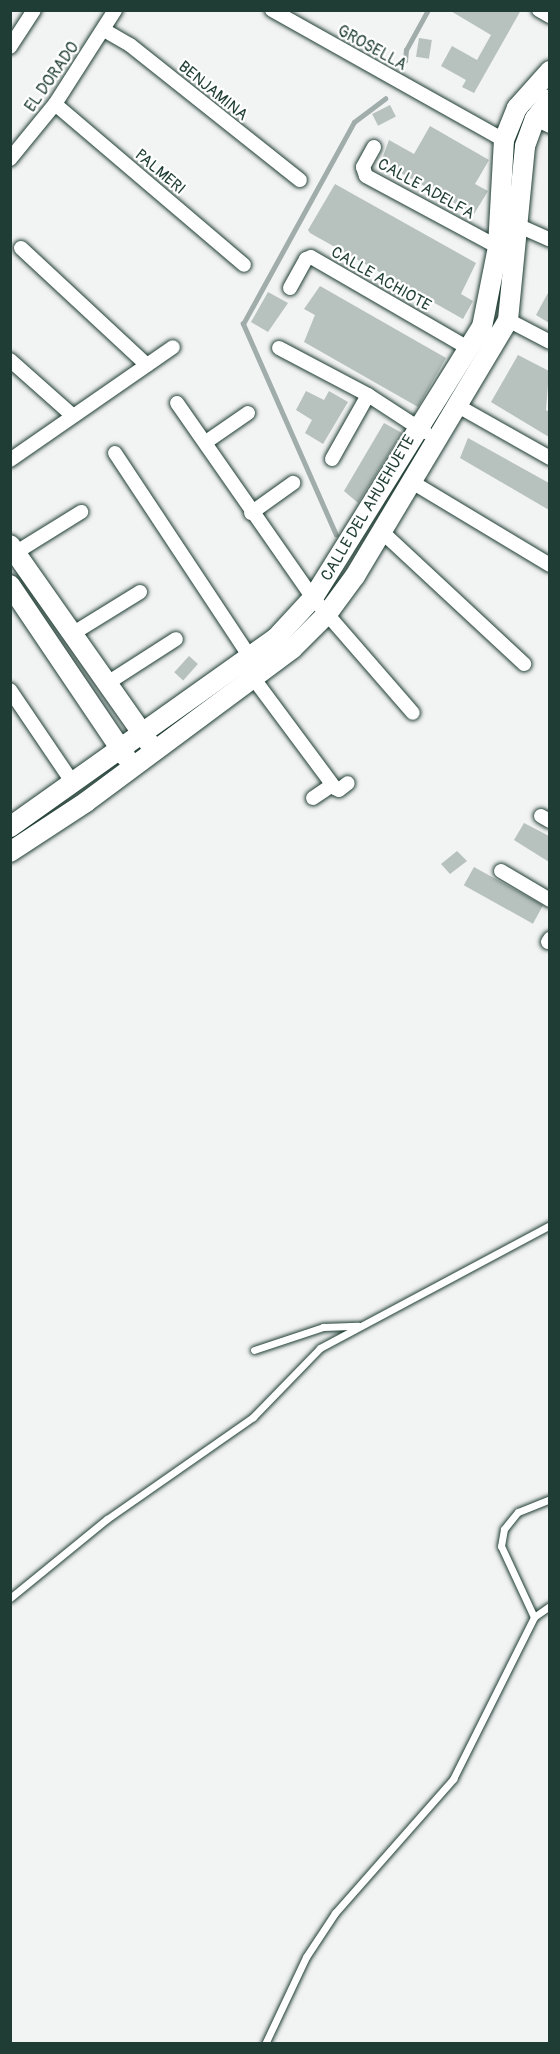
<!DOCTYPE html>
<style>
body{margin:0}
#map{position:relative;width:560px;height:2054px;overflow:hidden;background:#f2f3f3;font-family:Pangolin,sans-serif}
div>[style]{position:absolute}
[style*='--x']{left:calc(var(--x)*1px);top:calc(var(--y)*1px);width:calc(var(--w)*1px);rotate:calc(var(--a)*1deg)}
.stream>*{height:4.5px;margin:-2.25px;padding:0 2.25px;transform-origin:2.25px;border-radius:2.25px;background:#a1adaa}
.building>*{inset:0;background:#b7c1bd;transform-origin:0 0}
.roads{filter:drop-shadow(0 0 2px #1f3d34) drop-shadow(0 0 2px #1f3d34)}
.lane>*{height:7px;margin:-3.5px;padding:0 3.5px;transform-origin:3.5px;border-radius:3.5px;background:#fff}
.street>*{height:14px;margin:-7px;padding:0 7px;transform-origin:7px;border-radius:7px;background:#fff}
.secondary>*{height:20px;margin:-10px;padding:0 10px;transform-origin:10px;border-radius:10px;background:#fff}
span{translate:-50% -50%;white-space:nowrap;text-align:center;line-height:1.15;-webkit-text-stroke:4.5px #fff;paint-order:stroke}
.street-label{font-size:16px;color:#1f3d34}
.frame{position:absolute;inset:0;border:12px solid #1f3d34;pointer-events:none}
</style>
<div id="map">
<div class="stream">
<i style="--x:405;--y:61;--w:11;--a:-85"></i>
<i style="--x:406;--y:50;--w:46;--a:-61.2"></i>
<i style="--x:336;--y:535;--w:231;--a:-113.8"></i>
<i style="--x:243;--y:324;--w:230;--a:-61.2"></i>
<i style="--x:354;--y:122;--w:39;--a:-37"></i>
</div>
<div class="building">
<i style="clip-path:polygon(449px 10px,521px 10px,474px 93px,462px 87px,466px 80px,441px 66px,452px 46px,477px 60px,491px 35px)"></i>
<i style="left:419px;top:38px;width:13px;height:19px;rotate:9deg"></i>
<i style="left:390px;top:105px;width:13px;height:20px;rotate:63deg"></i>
<i style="clip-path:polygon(430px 126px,489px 160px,475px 184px,488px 191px,474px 214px,381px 162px,389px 140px,414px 154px)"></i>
<i style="clip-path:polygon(335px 184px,476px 263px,461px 294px,473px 301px,463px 319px,310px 233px,308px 230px)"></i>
<i style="clip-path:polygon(320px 286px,446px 358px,418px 407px,304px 342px,315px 315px,304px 309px)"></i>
<i style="clip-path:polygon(549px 291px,549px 323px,536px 315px)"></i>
<i style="clip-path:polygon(268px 292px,288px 303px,268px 332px,251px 322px)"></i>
<i style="clip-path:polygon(518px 355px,549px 371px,546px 410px,549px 412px,549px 437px,491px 402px)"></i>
<i style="clip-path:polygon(306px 391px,324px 400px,329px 391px,348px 402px,323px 444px,305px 433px,312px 420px,296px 410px)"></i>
<i style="clip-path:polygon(384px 423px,402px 433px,358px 503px,344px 491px)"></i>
<i style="clip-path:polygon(468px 438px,549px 483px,549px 510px,460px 458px)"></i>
<i style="left:189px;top:656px;width:12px;height:22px;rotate:42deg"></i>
<i style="clip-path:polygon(524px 823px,549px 836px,549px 862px,514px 840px)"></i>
<i style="clip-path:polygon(457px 851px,467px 861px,450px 874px,441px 864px)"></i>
<i style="left:474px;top:867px;width:79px;height:21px;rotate:29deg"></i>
</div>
<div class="roads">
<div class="lane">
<i style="--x:254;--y:1350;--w:73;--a:-18.4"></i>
<i style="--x:323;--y:1327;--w:35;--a:-2"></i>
<i style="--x:10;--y:1598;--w:125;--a:-39.2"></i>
<i style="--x:107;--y:1519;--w:178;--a:-34.9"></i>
<i style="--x:253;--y:1417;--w:96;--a:-45.8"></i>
<i style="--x:320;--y:1348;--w:261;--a:-28.1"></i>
<i style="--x:534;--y:1617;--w:78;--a:-114.9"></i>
<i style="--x:501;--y:1546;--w:17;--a:-80"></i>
<i style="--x:504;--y:1529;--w:22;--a:-51"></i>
<i style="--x:518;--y:1512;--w:35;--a:-22"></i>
<i style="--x:265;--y:2044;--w:96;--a:-64.8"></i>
<i style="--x:306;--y:1957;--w:53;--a:-56.6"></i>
<i style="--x:335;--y:1913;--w:179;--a:-48.6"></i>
<i style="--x:453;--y:1779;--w:181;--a:-63.4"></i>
<i style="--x:534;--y:1617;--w:19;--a:-35"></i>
</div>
<div class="street">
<i style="--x:272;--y:10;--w:266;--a:29.3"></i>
<i style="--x:539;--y:10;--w:13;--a:29"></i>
<i style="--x:104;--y:30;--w:30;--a:30"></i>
<i style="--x:130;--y:45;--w:217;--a:38.5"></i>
<i style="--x:10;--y:47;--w:44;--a:-57"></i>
<i style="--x:55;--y:104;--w:248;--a:40.4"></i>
<i style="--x:535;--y:119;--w:17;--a:25"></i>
<i style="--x:374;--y:147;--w:23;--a:119"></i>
<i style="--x:363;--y:167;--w:9;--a:72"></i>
<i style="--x:366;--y:176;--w:150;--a:28.3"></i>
<i style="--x:10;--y:159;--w:71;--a:-50.7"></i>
<i style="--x:55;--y:104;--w:112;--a:-57.4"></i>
<i style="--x:517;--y:225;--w:36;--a:24"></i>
<i style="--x:21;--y:248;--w:172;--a:42.9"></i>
<i style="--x:290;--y:288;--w:33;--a:-61"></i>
<i style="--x:306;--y:259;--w:5;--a:-22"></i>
<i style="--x:311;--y:257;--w:181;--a:30.1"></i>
<i style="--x:508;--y:320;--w:47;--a:27.6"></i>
<i style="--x:279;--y:348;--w:101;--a:27.8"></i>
<i style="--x:368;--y:395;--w:68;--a:33"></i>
<i style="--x:10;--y:360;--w:84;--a:41.6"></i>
<i style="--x:177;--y:403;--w:238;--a:55.1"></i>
<i style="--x:313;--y:598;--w:152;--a:49"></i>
<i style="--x:458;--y:406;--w:106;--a:29.5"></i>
<i style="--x:206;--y:442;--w:51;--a:-34.6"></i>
<i style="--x:115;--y:453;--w:245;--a:56.5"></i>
<i style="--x:332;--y:459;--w:73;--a:-60.6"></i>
<i style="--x:10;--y:460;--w:198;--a:-34.7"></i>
<i style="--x:412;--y:482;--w:161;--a:31"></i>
<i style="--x:251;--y:513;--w:52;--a:-35.5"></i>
<i style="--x:380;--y:530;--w:197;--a:42.9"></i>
<i style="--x:15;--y:553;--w:78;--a:-31.8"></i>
<i style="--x:72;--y:634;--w:80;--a:-31.7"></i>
<i style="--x:254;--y:679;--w:136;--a:53.4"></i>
<i style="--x:335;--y:788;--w:4;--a:27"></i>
<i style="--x:339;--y:790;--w:11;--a:-38"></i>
<i style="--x:106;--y:684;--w:83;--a:-32.7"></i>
<i style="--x:10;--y:690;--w:112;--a:55.9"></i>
<i style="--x:313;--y:798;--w:23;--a:-34"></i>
<i style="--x:541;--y:816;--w:10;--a:29"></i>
<i style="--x:501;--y:871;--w:57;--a:30.6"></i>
<i style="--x:548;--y:942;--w:4;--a:-56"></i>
</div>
<div class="secondary">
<i style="--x:10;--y:545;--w:242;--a:54.9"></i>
<i style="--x:10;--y:585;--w:207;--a:56"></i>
<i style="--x:10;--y:827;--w:325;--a:-35.4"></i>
<i style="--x:275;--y:639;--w:56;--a:-47.2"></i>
<i style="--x:313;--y:598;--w:319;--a:-58.1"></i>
<i style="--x:482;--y:327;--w:82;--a:-78.7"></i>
<i style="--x:498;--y:247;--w:107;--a:-86.8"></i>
<i style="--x:504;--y:140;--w:35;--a:-68"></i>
<i style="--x:517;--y:108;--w:50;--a:-48.3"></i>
<i style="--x:10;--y:852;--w:91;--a:-33.3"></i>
<i style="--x:86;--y:802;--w:257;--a:-36.6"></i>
<i style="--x:292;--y:649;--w:49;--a:-45"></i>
<i style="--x:327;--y:614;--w:47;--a:-53.6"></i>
<i style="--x:355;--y:576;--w:298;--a:-59.1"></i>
<i style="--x:508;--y:320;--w:175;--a:-84.4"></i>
<i style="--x:525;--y:146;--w:29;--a:-70"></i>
<i style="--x:535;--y:119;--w:25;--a:-53"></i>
</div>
</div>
<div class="street-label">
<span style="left:372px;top:48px;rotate:29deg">GROSELLA</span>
<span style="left:52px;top:77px;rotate:-55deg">EL DORADO</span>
<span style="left:213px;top:91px;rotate:39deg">BENJAMINA</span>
<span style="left:160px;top:172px;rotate:40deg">PALMERI</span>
<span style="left:426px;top:189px;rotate:29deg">CALLE ADELFA</span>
<span style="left:381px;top:279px;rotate:30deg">CALLE ACHIOTE</span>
<span style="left:368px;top:508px;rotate:-59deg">CALLE DEL AHUEHUETE</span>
</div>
<div class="frame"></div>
</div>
